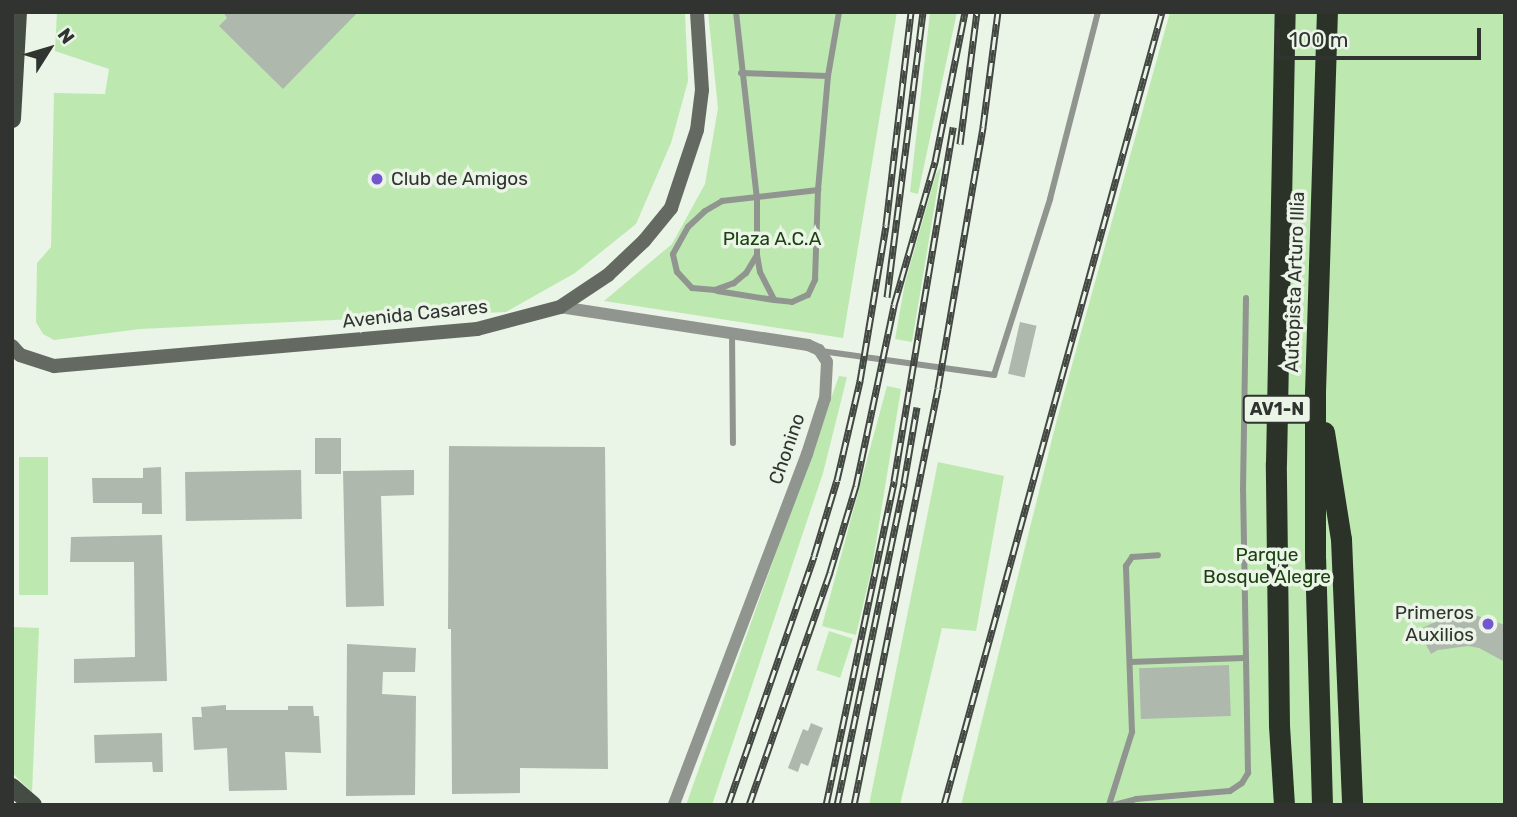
<!DOCTYPE html>
<style>
body{margin:0}
#map{position:relative;width:1517px;height:817px;overflow:hidden;background:#eaf4e7;font-family:Rubik,sans-serif}
div>[style]{position:absolute}
[style*='--x']{left:calc(var(--x)*1px);top:calc(var(--y)*1px);width:calc(var(--w)*1px);rotate:calc(var(--a)*1deg)}
.green>*{inset:0;background:#bde9b1;transform-origin:0 0}
.building>*{inset:0;background:#afb8ac;transform-origin:0 0}
.lane>*{height:6px;margin:-3px;padding:0 3px;transform-origin:3px;border-radius:3px;background:#919590}
.street>*{height:12px;margin:-6px;padding:0 6px;transform-origin:6px;border-radius:6px;background:#919590}
.secondary>*{height:14px;margin:-7px;padding:0 7px;transform-origin:7px;border-radius:7px;background:#646a62}
.primary>*{height:18px;margin:-9px;padding:0 9px;transform-origin:9px;border-radius:9px;background:#454c43}
.highway>*{height:21px;margin:-10.5px;padding:0 10.5px;transform-origin:10.5px;border-radius:10.5px;background:#2b3329}
.rail>*{height:7px;margin-top:-3.5px;transform-origin:0;background:repeating-linear-gradient(90deg,#eaf4e7 0 13px,#434742 0 26px);box-sizing:border-box;border-block:2px solid #434742}
.dots>*{width:19px;height:19px;translate:-50% -50%;box-sizing:border-box;border:4px solid #eaf4e7;border-radius:50%}
span{translate:-50% -50%;white-space:nowrap;text-align:center;line-height:1.15;-webkit-text-stroke:7px #eaf4e7;paint-order:stroke}
.shield-label span{padding:2px 5px;background:#eaf4e7;border:2px solid;border-radius:5px;-webkit-text-stroke-width:0}
.shield-label{font-size:18px;color:#30332f;font-weight:700}
.poi-label{font-size:19px;color:#30332f}
.left{translate:0 -50%;text-align:left}
.right{translate:-100% -50%;text-align:right}
.park-label{font-size:19px;color:#1a410e}
.street-label{font-size:19px;color:#30332f}
.frame{position:absolute;inset:0;border:14px solid #30332f;pointer-events:none}
.north{position:absolute;left:14px;top:14px;width:70px;height:70px;-webkit-text-stroke:5px #eaf4e7;paint-order:stroke;rotate:53deg;font-size:19px;font-weight:700;line-height:28px;text-align:center;color:#30332f}
.north::after{content:'';display:block;margin:auto;width:24px;height:32px;background:#30332f;clip-path:polygon(50% 0,100% 100%,50% 72%,0 100%)}
.scale{position:absolute;left:1276px;top:28px;width:205px;height:32px;box-sizing:border-box;border:4px solid #30332f;border-top:0;padding-left:9px;font-size:21px;line-height:24px;white-space:nowrap;color:#30332f;-webkit-text-stroke:5px #eaf4e7;paint-order:stroke}
</style>
<div id="map">
<div class="green">
<i style="clip-path:polygon(57px 12px,685px 12px,688px 81px,671px 143px,636px 224px,575px 273px,506px 312px,140px 329px,54px 340px,43px 334px,36px 322px,37px 263px,51px 247px,54px 93px,105px 94px,109px 69px,55px 51px)"></i>
<i style="clip-path:polygon(708px 12px,897px 12px,843px 338px,604px 301px,672px 244px,705px 184px,718px 108px)"></i>
<i style="clip-path:polygon(930px 12px,957px 12px,918px 194px,910px 192px)"></i>
<i style="clip-path:polygon(1170px 12px,1505px 12px,1505px 805px,961px 805px,1057px 419px)"></i>
<i style="clip-path:polygon(941px 167px,912px 342px,895px 339px,905px 283px,936px 174px)"></i>
<i style="clip-path:polygon(839px 376px,847px 377px,823px 473px,712px 805px,686px 805px)"></i>
<i style="clip-path:polygon(887px 386px,901px 389px,872px 567px,856px 635px,822px 626px)"></i>
<i style="left:19px;top:457px;width:29px;height:138px"></i>
<i style="clip-path:polygon(938px 462px,1004px 476px,976px 631px,942px 628px,900px 805px,869px 805px)"></i>
<i style="clip-path:polygon(14px 627px,39px 628px,32px 792px,12px 773px)"></i>
<i style="left:829px;top:631px;width:25px;height:41px;rotate:18deg"></i>
</div>
<div class="building">
<i style="clip-path:polygon(223px 12px,358px 12px,283px 89px,219px 26px,227px 18px)"></i>
<i style="left:1020px;top:322px;width:17px;height:53px;rotate:13deg"></i>
<i style="left:341px;top:438px;width:36px;height:26px;rotate:90deg"></i>
<i style="clip-path:polygon(449px 446px,605px 447px,608px 769px,520px 768px,520px 793px,452px 794px,451px 629px,448px 629px)"></i>
<i style="clip-path:polygon(161px 467px,162px 514px,142px 514px,142px 503px,93px 503px,92px 478px,143px 478px,143px 468px)"></i>
<i style="left:301px;top:470px;width:49px;height:116px;rotate:89deg"></i>
<i style="clip-path:polygon(414px 470px,414px 495px,381px 496px,384px 606px,346px 607px,343px 471px)"></i>
<i style="clip-path:polygon(162px 535px,167px 681px,74px 683px,74px 659px,135px 657px,134px 562px,70px 562px,71px 537px)"></i>
<i style="clip-path:polygon(1460px 610px,1505px 625px,1505px 662px,1479px 648px,1468px 646px,1438px 650px,1431px 654px,1418px 630px)"></i>
<i style="clip-path:polygon(347px 644px,416px 648px,415px 672px,383px 672px,382px 694px,416px 696px,415px 795px,346px 796px)"></i>
<i style="left:1229px;top:665px;width:51px;height:90px;rotate:88deg"></i>
<i style="clip-path:polygon(226px 705px,226px 710px,288px 710px,288px 706px,313px 706px,314px 716px,319px 716px,321px 753px,285px 752px,287px 790px,229px 791px,227px 748px,194px 750px,192px 717px,202px 717px,201px 707px)"></i>
<i style="clip-path:polygon(811px 723px,823px 728px,808px 766px,801px 763px,798px 772px,788px 768px,803px 729px,808px 731px)"></i>
<i style="clip-path:polygon(162px 733px,163px 772px,153px 772px,152px 762px,95px 763px,94px 735px)"></i>
</div>
<div class="lane">
<i style="--x:736;--y:12;--w:187;--a:83.6"></i>
<i style="--x:757;--y:198;--w:57;--a:90"></i>
<i style="--x:757;--y:255;--w:17;--a:80"></i>
<i style="--x:760;--y:272;--w:31;--a:63"></i>
<i style="--x:774;--y:300;--w:18;--a:6"></i>
<i style="--x:792;--y:302;--w:17;--a:-24"></i>
<i style="--x:808;--y:295;--w:17;--a:-65"></i>
<i style="--x:815;--y:280;--w:90;--a:-88.1"></i>
<i style="--x:818;--y:190;--w:114;--a:-85"></i>
<i style="--x:828;--y:76;--w:65;--a:-80.2"></i>
<i style="--x:741;--y:73;--w:87;--a:2"></i>
<i style="--x:757;--y:255;--w:21;--a:121"></i>
<i style="--x:746;--y:273;--w:16;--a:140"></i>
<i style="--x:734;--y:283;--w:20;--a:160"></i>
<i style="--x:715;--y:290;--w:23;--a:-175"></i>
<i style="--x:692;--y:288;--w:22;--a:-133"></i>
<i style="--x:677;--y:272;--w:18;--a:-103"></i>
<i style="--x:673;--y:254;--w:31;--a:-61"></i>
<i style="--x:688;--y:227;--w:23;--a:-43"></i>
<i style="--x:705;--y:211;--w:20;--a:-30"></i>
<i style="--x:722;--y:201;--w:97;--a:-6.5"></i>
<i style="--x:717;--y:291;--w:58;--a:9"></i>
<i style="--x:732;--y:333;--w:110;--a:89.5"></i>
<i style="--x:821;--y:351;--w:175;--a:7.9"></i>
<i style="--x:994;--y:375;--w:185;--a:-72.3"></i>
<i style="--x:1050;--y:199;--w:193;--a:-75.6"></i>
<i style="--x:1130;--y:662;--w:114;--a:-2"></i>
<i style="--x:1109;--y:805;--w:77;--a:-72.5"></i>
<i style="--x:1132;--y:732;--w:166;--a:-92.1"></i>
<i style="--x:1126;--y:566;--w:11;--a:-56"></i>
<i style="--x:1132;--y:557;--w:26;--a:-4"></i>
<i style="--x:1114;--y:805;--w:23;--a:-15"></i>
<i style="--x:1136;--y:799;--w:94;--a:-4.9"></i>
<i style="--x:1230;--y:791;--w:14;--a:-34"></i>
<i style="--x:1242;--y:783;--w:12;--a:-59"></i>
<i style="--x:1248;--y:773;--w:283;--a:-91"></i>
<i style="--x:1243;--y:490;--w:192;--a:-89.1"></i>
</div>
<div class="street">
<i style="--x:560;--y:307;--w:251;--a:8.7"></i>
<i style="--x:808;--y:345;--w:12;--a:24"></i>
<i style="--x:819;--y:350;--w:14;--a:56"></i>
<i style="--x:827;--y:362;--w:36;--a:93"></i>
<i style="--x:825;--y:398;--w:59;--a:107.8"></i>
<i style="--x:807;--y:454;--w:375;--a:110.8"></i>
</div>
<div class="secondary">
<i style="--x:12;--y:346;--w:12;--a:48"></i>
<i style="--x:20;--y:355;--w:36;--a:18"></i>
<i style="--x:54;--y:366;--w:425;--a:-5"></i>
<i style="--x:477;--y:329;--w:86;--a:-14.8"></i>
<i style="--x:560;--y:307;--w:58;--a:-33.7"></i>
<i style="--x:608;--y:275;--w:50;--a:-43.4"></i>
<i style="--x:644;--y:241;--w:43;--a:-50.7"></i>
<i style="--x:671;--y:208;--w:82;--a:-71.6"></i>
<i style="--x:697;--y:130;--w:40;--a:-82.9"></i>
<i style="--x:702;--y:90;--w:78;--a:-93.7"></i>
</div>
<div class="primary">
<i style="--x:12;--y:119;--w:107;--a:-86.8"></i>
<i style="--x:12;--y:787;--w:28;--a:41"></i>
</div>
<div class="highway">
<i style="--x:1324;--y:432;--w:108;--a:81"></i>
<i style="--x:1341;--y:539;--w:266;--a:87.6"></i>
<i style="--x:1284;--y:805;--w:80;--a:-93.6"></i>
<i style="--x:1279;--y:725;--w:262;--a:-90.7"></i>
<i style="--x:1276;--y:463;--w:451;--a:-88.9"></i>
<i style="--x:1322;--y:805;--w:247;--a:-91.6"></i>
<i style="--x:1315;--y:558;--w:166;--a:-90"></i>
<i style="--x:1315;--y:392;--w:380;--a:-88.2"></i>
</div>
<div class="rail">
<i style="--x:960;--y:144;--w:133;--a:-82.7"></i>
<i style="--x:887;--y:297;--w:287;--a:-82.8"></i>
<i style="--x:728;--y:805;--w:263;--a:-70.9"></i>
<i style="--x:814;--y:556;--w:79;--a:-73.2"></i>
<i style="--x:837;--y:480;--w:102;--a:-76.9"></i>
<i style="--x:860;--y:381;--w:158;--a:-80.5"></i>
<i style="--x:886;--y:225;--w:214;--a:-83.3"></i>
<i style="--x:749;--y:805;--w:247;--a:-70.8"></i>
<i style="--x:830;--y:572;--w:90;--a:-73.2"></i>
<i style="--x:856;--y:486;--w:185;--a:-78.1"></i>
<i style="--x:894;--y:305;--w:149;--a:-74"></i>
<i style="--x:935;--y:162;--w:153;--a:-78.7"></i>
<i style="--x:826;--y:805;--w:331;--a:-78.1"></i>
<i style="--x:894;--y:481;--w:359;--a:-80.5"></i>
<i style="--x:837;--y:805;--w:329;--a:-78.2"></i>
<i style="--x:904;--y:483;--w:77;--a:-80.3"></i>
<i style="--x:854;--y:805;--w:425;--a:-78.6"></i>
<i style="--x:938;--y:388;--w:265;--a:-80.2"></i>
<i style="--x:983;--y:127;--w:116;--a:-82.6"></i>
<i style="--x:944;--y:805;--w:822;--a:-74.63"></i>
</div>
<div class="dots">
<i style="left:377px;top:179px;background:#7257d1"></i>
<i style="left:1488px;top:624px;background:#7257d1"></i>
</div>
<div class="shield-label">
<span style="left:1277px;top:409px">AV1-N</span>
</div>
<div class="poi-label">
<span class="left" style="left:391px;top:179px">Club de Amigos</span>
<span class="right" style="left:1474px;top:624px">Primeros<br>Auxilios</span>
</div>
<div class="park-label">
<span style="left:772px;top:239px">Plaza A.C.A</span>
<span style="left:1267px;top:566px">Parque<br>Bosque Alegre</span>
</div>
<div class="street-label">
<span style="left:1295px;top:282px;rotate:-88deg">Autopista Arturo Illia</span>
<span style="left:415px;top:314px;rotate:-6deg">Avenida Casares</span>
<span style="left:787px;top:449px;rotate:-71deg">Chonino</span>
</div>
<div class="frame"></div>
<div class="north">N</div>
<div class="scale">100 m</div>
</div>
